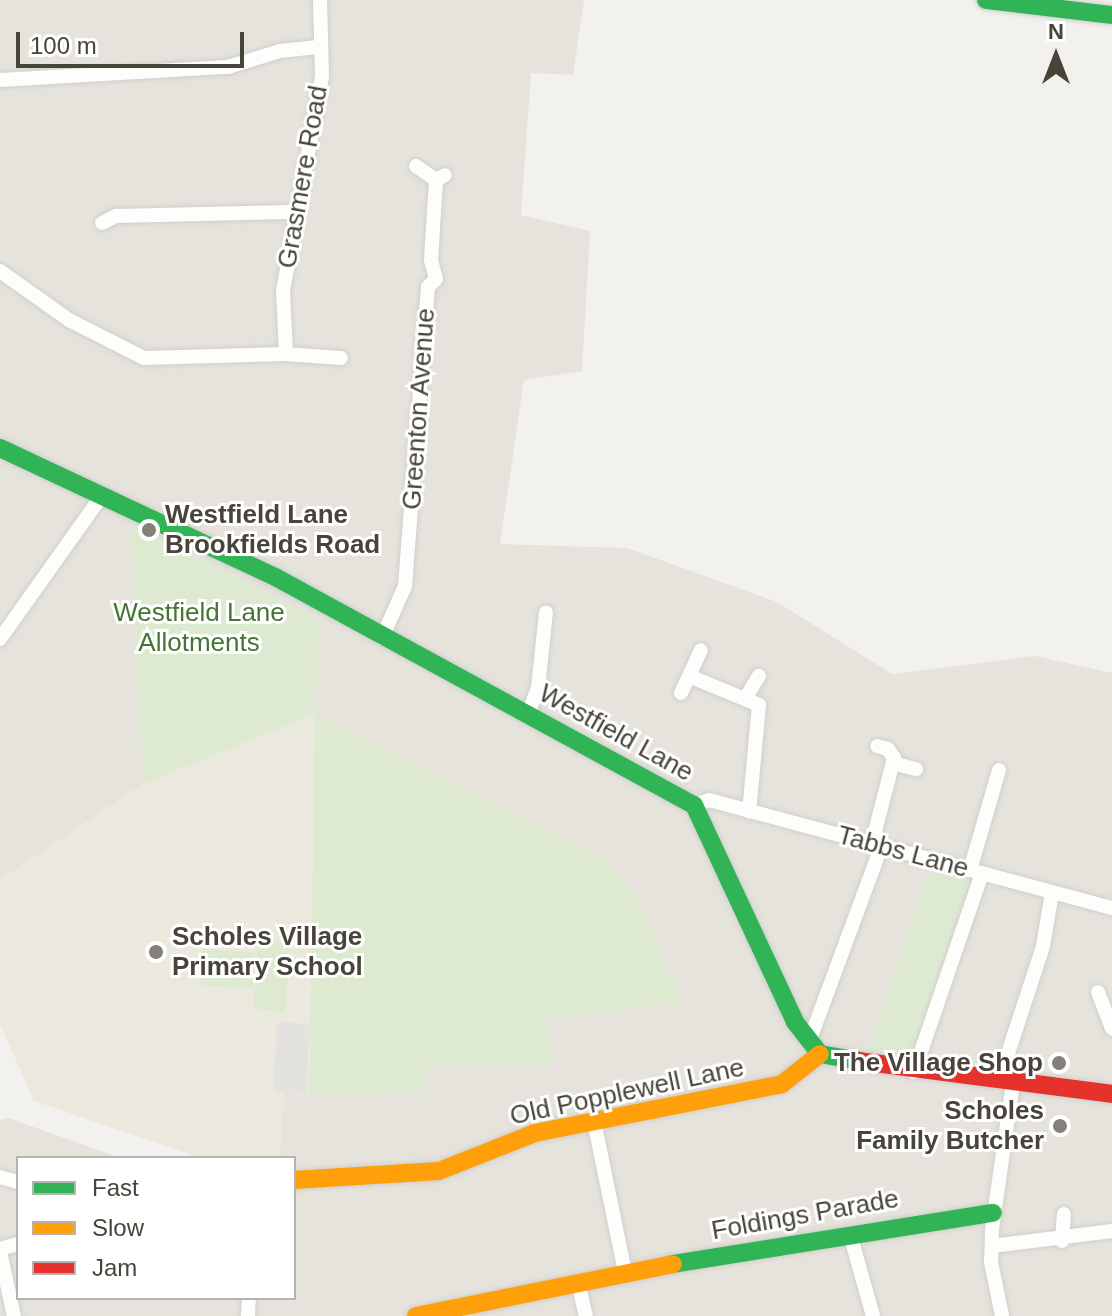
<!DOCTYPE html>
<style>
body{margin:0}
#map{position:relative;width:1112px;height:1316px;overflow:hidden;background:#f2f1ee;font-family:Arial,sans-serif}
div>[style]{position:absolute}
[style*='--x']{left:calc(var(--x)*1px);top:calc(var(--y)*1px);width:calc(var(--w)*1px);rotate:calc(var(--a)*1deg)}
.residential>*{inset:0;background:#e5e3dc}
.education>*{inset:0;background:#ebe9de}
.green>*{inset:0;background:#dee9d1;transform-origin:0 0}
.parking>*{inset:0;background:#e4e2df;transform-origin:0 0}
.roads{filter:drop-shadow(0 0 2px #d0cfcb) drop-shadow(0 0 2px #d0cfcb)}
.street>*{height:14px;margin:-7px;padding:0 7px;transform-origin:7px;border-radius:7px;background:#fdfdfc}
.fast>*{height:18px;margin:-9px;padding:0 9px;transform-origin:9px;border-radius:9px;background:#30b455}
.slow>*{height:18px;margin:-9px;padding:0 9px;transform-origin:9px;border-radius:9px;background:#ff9f0a}
.jam>*{height:18px;margin:-9px;padding:0 9px;transform-origin:9px;border-radius:9px;background:#e5322d}
.dots>*{width:22px;height:22px;translate:-50% -50%;box-sizing:border-box;border:4px solid #fff;border-radius:50%}
span{translate:-50% -50%;white-space:nowrap;text-align:center;line-height:1.15;-webkit-text-stroke:6px #fff;paint-order:stroke}
.street-label{font-size:26px;color:#48443a}
.poi-label{font-size:26px;color:#48443a;font-weight:700}
.left{translate:0 -50%;text-align:left}
.right{translate:-100% -50%;text-align:right}
.park-label{font-size:26px;color:#467433}
.legend{position:absolute;left:16px;top:1156px;width:280px;height:144px;box-sizing:border-box;background:#fff;border:2px solid #b6b4b0;margin:0;padding:10px 14px;list-style:none;font-size:24px;color:#48443a}
.legend li{display:flex;align-items:center;gap:16px;height:40px}
.legend b{width:40px;border:2px solid #b6b4b0}
.north{position:absolute;left:1016px;top:16px;width:80px;height:80px;-webkit-text-stroke:6px #fff;paint-order:stroke;rotate:0deg;font-size:22px;font-weight:700;line-height:32px;text-align:center;color:#48443a}
.north::after{content:'';display:block;margin:auto;width:28px;height:36px;background:#48443a;clip-path:polygon(50% 0,100% 100%,50% 72%,0 100%)}
.scale{position:absolute;left:16px;top:32px;width:228px;height:36px;box-sizing:border-box;border:4px solid #48443a;border-top:0;padding-left:10px;font-size:24px;line-height:28px;white-space:nowrap;color:#48443a;-webkit-text-stroke:6px #fff;paint-order:stroke}
</style>
<div id="map">
<div class="residential">
<i style="clip-path:polygon(0 0,584px 0,573px 75px,531px 73px,521px 215px,590px 231px,582px 371px,524px 380px,500px 544px,627px 548px,777px 602px,892px 674px,1035px 656px,1112px 673px,1112px 1316px,0 1316px,0 1120px,8px 1118px,121px 1158px,18px 1158px,18px 1298px,294px 1298px,294px 1158px,279px 1158px,284px 1093px,424px 1091px,425px 1066px,553px 1064px,543px 1019px,683px 1002px,315px 713px,143px 784px,0 880px)"></i>
</div>
<div class="education">
<i style="clip-path:polygon(315px 713px,309px 1095px,284px 1093px,279px 1158px,201px 1158px,34px 1101px,0 1024px,0 880px,143px 784px)"></i>
</div>
<div class="green">
<i style="clip-path:polygon(129px 527px,223px 568px,320px 622px,315px 713px,603px 858px,633px 892px,684px 1002px,544px 1019px,553px 1064px,425px 1066px,424px 1092px,309px 1095px,315px 714px,143px 784px)"></i>
<i style="clip-path:polygon(928px 874px,969px 879px,912px 1059px,868px 1053px)"></i>
<i style="left:259px;top:940px;width:32px;height:69px;rotate:5deg"></i>
<i style="left:203px;top:949px;width:52px;height:36px;rotate:4deg"></i>
</div>
<div class="parking">
<i style="left:277px;top:1022px;width:33px;height:70px;rotate:3deg"></i>
</div>
<div class="roads">
<div class="street">
<i style="--x:0;--y:80;--w:228;--a:-3.3"></i>
<i style="--x:228;--y:67;--w:54;--a:-17.1"></i>
<i style="--x:280;--y:51;--w:38;--a:-6"></i>
<i style="--x:416;--y:166;--w:24;--a:35"></i>
<i style="--x:436;--y:180;--w:10;--a:-29"></i>
<i style="--x:102;--y:223;--w:16;--a:-27"></i>
<i style="--x:116;--y:216;--w:182;--a:-1.3"></i>
<i style="--x:0;--y:271;--w:85;--a:35.4"></i>
<i style="--x:69;--y:320;--w:84;--a:26.9"></i>
<i style="--x:144;--y:358;--w:142;--a:-1.6"></i>
<i style="--x:286;--y:354;--w:55;--a:4.2"></i>
<i style="--x:286;--y:354;--w:63;--a:-92.7"></i>
<i style="--x:283;--y:291;--w:219;--a:-79.7"></i>
<i style="--x:322;--y:76;--w:76;--a:-91.5"></i>
<i style="--x:382;--y:638;--w:57;--a:-66.1"></i>
<i style="--x:405;--y:586;--w:300;--a:-85.6"></i>
<i style="--x:428;--y:287;--w:11;--a:-45"></i>
<i style="--x:436;--y:279;--w:20;--a:-105"></i>
<i style="--x:431;--y:260;--w:80;--a:-86.4"></i>
<i style="--x:0;--y:639;--w:174;--a:-54.6"></i>
<i style="--x:689;--y:676;--w:76;--a:22.5"></i>
<i style="--x:759;--y:705;--w:107;--a:95.3"></i>
<i style="--x:681;--y:693;--w:47;--a:-65.1"></i>
<i style="--x:745;--y:699;--w:27;--a:-59"></i>
<i style="--x:528;--y:714;--w:28;--a:-69"></i>
<i style="--x:538;--y:688;--w:76;--a:-84"></i>
<i style="--x:893;--y:763;--w:24;--a:15"></i>
<i style="--x:694;--y:805;--w:16;--a:-18"></i>
<i style="--x:709;--y:800;--w:417;--a:15"></i>
<i style="--x:872;--y:843;--w:88;--a:-75.5"></i>
<i style="--x:894;--y:758;--w:11;--a:-124"></i>
<i style="--x:888;--y:749;--w:11;--a:-165"></i>
<i style="--x:970;--y:870;--w:104;--a:-73.8"></i>
<i style="--x:1098;--y:992;--w:39;--a:69"></i>
<i style="--x:809;--y:1042;--w:210;--a:-69.7"></i>
<i style="--x:914;--y:1072;--w:210;--a:-71.1"></i>
<i style="--x:999;--y:1081;--w:142;--a:-71.9"></i>
<i style="--x:1043;--y:946;--w:54;--a:-80.4"></i>
<i style="--x:594;--y:1121;--w:154;--a:78.4"></i>
<i style="--x:0;--y:1177;--w:19;--a:16"></i>
<i style="--x:850;--y:1234;--w:85;--a:74.3"></i>
<i style="--x:1062;--y:1241;--w:27;--a:-86"></i>
<i style="--x:992;--y:1246;--w:121;--a:-7.1"></i>
<i style="--x:0;--y:1249;--w:19;--a:-16"></i>
<i style="--x:0;--y:1252;--w:66;--a:77.7"></i>
<i style="--x:578;--y:1282;--w:35;--a:77"></i>
<i style="--x:248;--y:1316;--w:18;--a:-87"></i>
<i style="--x:1002;--y:1316;--w:55;--a:-101.5"></i>
<i style="--x:991;--y:1262;--w:33;--a:-88"></i>
<i style="--x:992;--y:1229;--w:148;--a:-81.8"></i>
</div>
<div class="fast">
<i style="--x:986;--y:0;--w:127;--a:6.8"></i>
<i style="--x:0;--y:448;--w:306;--a:25.1"></i>
<i style="--x:277;--y:578;--w:475;--a:28.6"></i>
<i style="--x:694;--y:805;--w:239;--a:65"></i>
<i style="--x:795;--y:1022;--w:41;--a:52"></i>
<i style="--x:820;--y:1054;--w:40;--a:10"></i>
<i style="--x:673;--y:1264;--w:324;--a:-9.1"></i>
</div>
<div class="slow">
<i style="--x:294;--y:1180;--w:145;--a:-3.6"></i>
<i style="--x:439;--y:1171;--w:103;--a:-21.6"></i>
<i style="--x:535;--y:1133;--w:252;--a:-11.2"></i>
<i style="--x:782;--y:1084;--w:48;--a:-38.3"></i>
<i style="--x:416;--y:1316;--w:262;--a:-11.4"></i>
</div>
<div class="jam">
<i style="--x:859;--y:1061;--w:255;--a:7.4"></i>
</div>
</div>
<div class="dots">
<i style="left:149px;top:530px;background:#848179"></i>
<i style="left:156px;top:952px;background:#848179"></i>
<i style="left:1059px;top:1063px;background:#848179"></i>
<i style="left:1060px;top:1126px;background:#848179"></i>
</div>
<div class="street-label">
<span style="left:303px;top:177px;rotate:-80deg">Grasmere Road</span>
<span style="left:419px;top:409px;rotate:-86deg">Greenton Avenue</span>
<span style="left:616px;top:733px;rotate:29deg">Westfield Lane</span>
<span style="left:903px;top:852px;rotate:15deg">Tabbs Lane</span>
<span style="left:627px;top:1092px;rotate:-12deg">Old Popplewell Lane</span>
<span style="left:805px;top:1215px;rotate:-10deg">Foldings Parade</span>
</div>
<div class="poi-label">
<span class="left" style="left:165px;top:530px">Westfield Lane<br>Brookfields Road</span>
<span class="left" style="left:172px;top:952px">Scholes Village<br>Primary School</span>
<span class="right" style="left:1043px;top:1063px">The Village Shop</span>
<span class="right" style="left:1044px;top:1126px">Scholes<br>Family Butcher</span>
</div>
<div class="park-label">
<span style="left:199px;top:628px">Westfield Lane<br>Allotments</span>
</div>
<ul class="legend">
<li><b style="height:10px;background:#30b455"></b>Fast</li>
<li><b style="height:10px;background:#ff9f0a"></b>Slow</li>
<li><b style="height:10px;background:#e5322d"></b>Jam</li>
</ul>
<div class="north">N</div>
<div class="scale">100 m</div>
</div>
